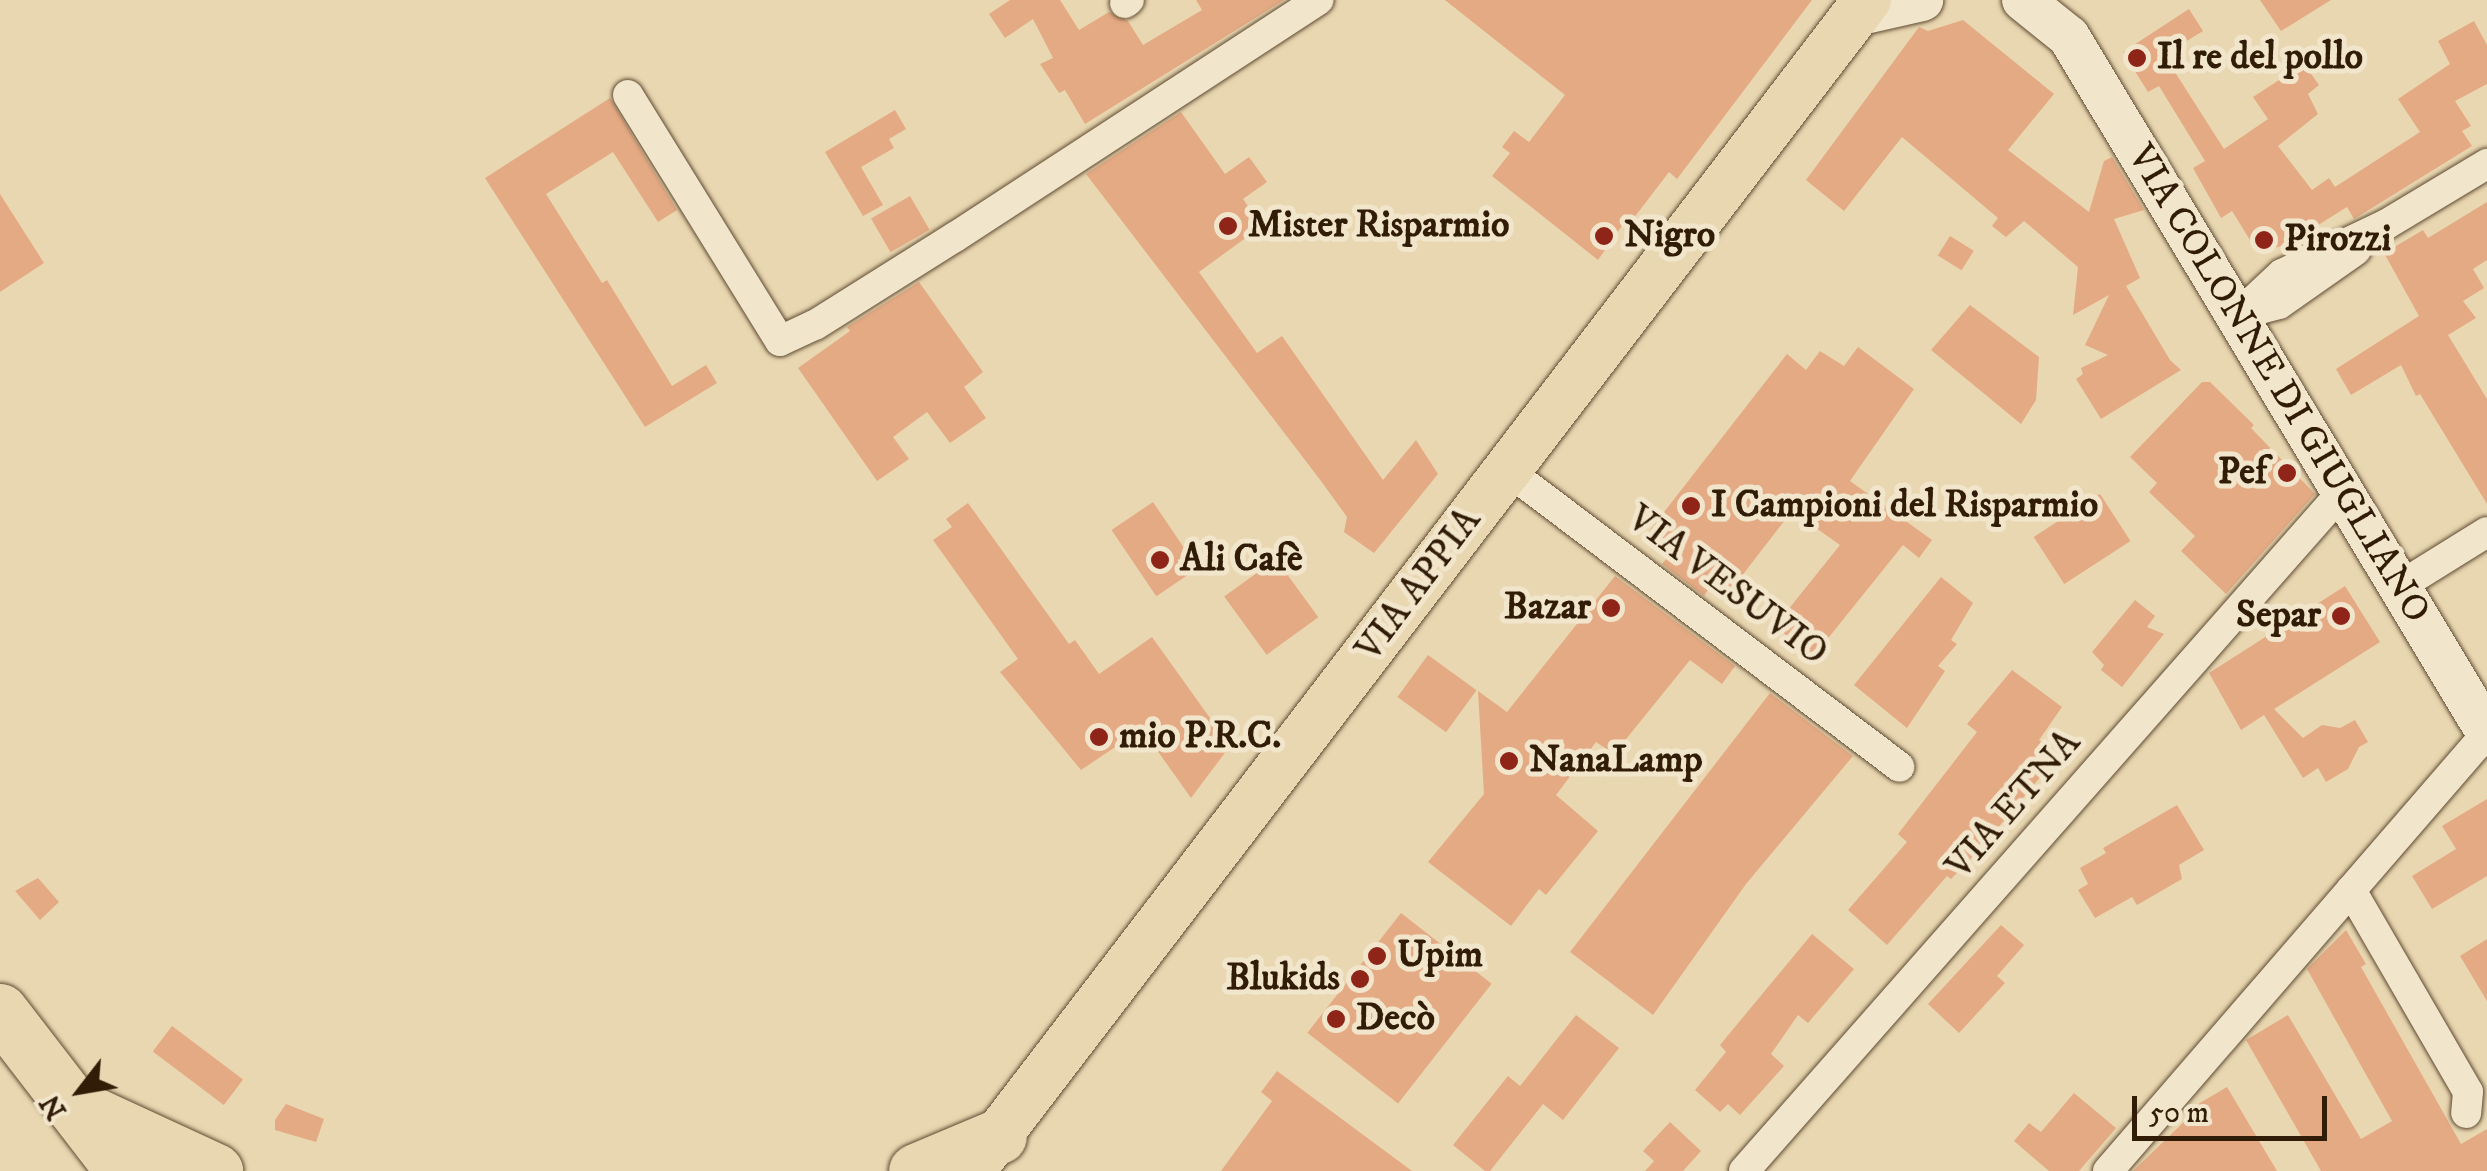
<!DOCTYPE html>
<meta charset="utf-8">
<style>
body{margin:0}
#map{position:relative;width:2487px;height:1171px;overflow:hidden;background:#e9d7b1;font-family:"IM FELL DW Pica",serif}
div>[style]{position:absolute}
[style*='--x']{left:calc(var(--x)*1px);top:calc(var(--y)*1px);width:calc(var(--w)*1px);rotate:calc(var(--a)*1deg)}
.building>*{inset:0;background:#e4aa84;transform-origin:0 0}
.roads{filter:drop-shadow(0 0 2px #5f4b32) drop-shadow(0 0 2px #5f4b32)}
.street>*{height:30px;margin:-15px;padding:0 15px;transform-origin:15px;border-radius:15px;background:#f1e5cc}
.secondary>*{height:42px;margin:-21px;padding:0 21px;transform-origin:21px;border-radius:21px;background:#f1e5cc}
.primary>*{height:48px;margin:-24px;padding:0 24px;transform-origin:24px;border-radius:24px;background:#e9d7b1}
.highway>*{height:55px;margin:-27.5px;padding:0 27.5px;transform-origin:27.5px;border-radius:27.5px;background:#e9d7b1}
.dots>*{width:28px;height:28px;translate:-50% -50%;box-sizing:border-box;border:5px solid #f1e5cc;border-radius:50%}
span{translate:-50% -50%;white-space:nowrap;text-align:center;line-height:1.15;-webkit-text-stroke:10px #f1e5cc;paint-order:stroke}
.poi-label{font-size:38px;color:#311c07;font-weight:700}
.left{translate:0 -50%;text-align:left}
.right{translate:-100% -50%;text-align:right}
.street-label{font-size:38px;color:#311c07}
.north{position:absolute;left:30px;top:1041px;width:100px;height:100px;-webkit-text-stroke:8px #f1e5cc;paint-order:stroke;rotate:239deg;font-size:28px;font-weight:700;line-height:40px;text-align:center;color:#311c07}
.north::after{content:'';display:block;margin:auto;width:35px;height:45px;background:#311c07;clip-path:polygon(50% 0,100% 100%,50% 72%,0 100%)}
.scale{position:absolute;left:2132px;top:1096px;width:195px;height:45px;box-sizing:border-box;border:5px solid #311c07;border-top:0;padding-left:12px;font-size:30px;line-height:35px;white-space:nowrap;color:#311c07;-webkit-text-stroke:8px #f1e5cc;paint-order:stroke}
</style>
<div id="map">
<div class="building">
<i style="clip-path:polygon(1010px 0,1060px 0,1079px 30px,1109px 12px,1128px 21px,1143px 45px,1202px 10px,1196px 0,1284px 0,1085px 124px,1065px 90px,1059px 93px,1040px 64px,1053px 58px,1033px 19px,1005px 38px,989px 14px)"></i>
<i style="clip-path:polygon(1445px 0,1812px 0,1677px 179px,1669px 172px,1630px 223px,1626px 220px,1598px 260px,1492px 176px,1510px 153px,1502px 147px,1514px 131px,1529px 142px,1565px 95px)"></i>
<i style="clip-path:polygon(2260px 0,2331px 0,2281px 31px)"></i>
<i style="clip-path:polygon(2189px 9px,2203px 31px,2164px 55px,2224px 149px,2268px 119px,2253px 97px,2304px 64px,2319px 85px,2308px 94px,2318px 114px,2278px 146px,2312px 190px,2329px 178px,2335px 187px,2420px 132px,2398px 99px,2450px 64px,2438px 41px,2474px 21px,2487px 45px,2487px 84px,2455px 101px,2471px 126px,2462px 131px,2472px 146px,2354px 219px,2347px 207px,2288px 244px,2258px 253px,2232px 211px,2221px 218px,2193px 168px,2205px 161px,2159px 86px,2148px 92px,2123px 52px)"></i>
<i style="clip-path:polygon(1963px 20px,2054px 94px,2008px 150px,2089px 212px,2104px 161px,2112px 157px,2144px 210px,2114px 219px,2140px 278px,2126px 286px,2170px 360px,2181px 370px,2101px 419px,2076px 379px,2083px 374px,2081px 368px,2108px 355px,2085px 345px,2109px 295px,2073px 315px,2078px 267px,2024px 221px,2006px 237px,1992px 226px,1998px 218px,1902px 137px,1844px 211px,1806px 180px,1919px 27px,1928px 31px)"></i>
<i style="clip-path:polygon(610px 98px,677px 210px,658px 222px,613px 152px,546px 194px,602px 283px,607px 280px,672px 386px,706px 365px,717px 383px,645px 427px,485px 178px)"></i>
<i style="clip-path:polygon(895px 110px,906px 129px,889px 139px,894px 148px,861px 167px,883px 205px,863px 216px,825px 152px)"></i>
<i style="clip-path:polygon(1181px 112px,1225px 174px,1249px 157px,1267px 182px,1243px 199px,1262px 226px,1199px 272px,1257px 353px,1282px 336px,1383px 480px,1416px 440px,1438px 474px,1374px 553px,1344px 532px,1347px 517px,1321px 481px,1086px 174px)"></i>
<i style="clip-path:polygon(0 194px,44px 263px,0 292px)"></i>
<i style="left:910px;top:196px;width:39px;height:45px;rotate:60deg"></i>
<i style="clip-path:polygon(2487px 202px,2487px 260px,2473px 269px,2484px 288px,2463px 301px,2476px 318px,2448px 335px,2487px 399px,2487px 504px,2420px 394px,2416px 396px,2401px 365px,2351px 395px,2336px 369px,2419px 316px,2384px 253px,2423px 230px,2428px 238px)"></i>
<i style="left:1950px;top:236px;width:28px;height:23px;rotate:32deg"></i>
<i style="clip-path:polygon(919px 282px,983px 372px,964px 387px,986px 418px,950px 443px,927px 412px,893px 437px,909px 459px,877px 481px,798px 368px,850px 331px,847px 327px)"></i>
<i style="clip-path:polygon(1970px 305px,2039px 357px,2036px 400px,2021px 424px,1931px 350px)"></i>
<i style="clip-path:polygon(1858px 347px,1914px 389px,1850px 481px,1932px 540px,1919px 558px,1903px 545px,1813px 657px,1775px 626px,1840px 545px,1792px 511px,1727px 595px,1712px 584px,1704px 596px,1662px 564px,1671px 553px,1647px 534px,1787px 354px,1806px 370px,1820px 351px,1844px 366px)"></i>
<i style="clip-path:polygon(2202px 382px,2210px 382px,2254px 425px,2251px 428px,2315px 494px,2226px 594px,2181px 551px,2195px 536px,2149px 492px,2157px 483px,2130px 457px)"></i>
<i style="left:2100px;top:494px;width:56px;height:79px;rotate:57deg"></i>
<i style="left:1153px;top:502px;width:80px;height:50px;rotate:56deg"></i>
<i style="clip-path:polygon(968px 503px,1069px 644px,1075px 640px,1099px 674px,1152px 637px,1230px 746px,1191px 798px,1142px 729px,1081px 770px,1000px 672px,1018px 659px,933px 540px,952px 527px,946px 519px)"></i>
<i style="left:1276px;top:559px;width:72px;height:64px;rotate:54deg"></i>
<i style="clip-path:polygon(1615px 576px,1735px 666px,1722px 684px,1690px 660px,1614px 754px,1596px 742px,1556px 795px,1598px 831px,1546px 895px,1539px 889px,1511px 926px,1428px 862px,1484px 794px,1478px 691px,1507px 712px)"></i>
<i style="clip-path:polygon(1941px 577px,1973px 603px,1951px 640px,1957px 644px,1938px 666px,1945px 671px,1907px 728px,1854px 685px)"></i>
<i style="clip-path:polygon(2345px 586px,2380px 642px,2274px 709px,2303px 738px,2322px 725px,2340px 728px,2355px 720px,2368px 742px,2359px 747px,2348px 769px,2326px 782px,2318px 768px,2303px 778px,2264px 715px,2241px 730px,2209px 673px)"></i>
<i style="clip-path:polygon(2135px 600px,2155px 616px,2147px 627px,2164px 634px,2122px 687px,2101px 670px,2104px 665px,2092px 652px)"></i>
<i style="left:1428px;top:655px;width:60px;height:52px;rotate:36deg"></i>
<i style="clip-path:polygon(2012px 670px,2062px 707px,2039px 740px,2058px 756px,1981px 848px,1951px 879px,1947px 876px,1887px 945px,1848px 910px,1907px 842px,1898px 834px,1977px 732px,1967px 724px)"></i>
<i style="clip-path:polygon(1770px 693px,1853px 756px,1746px 884px,1653px 1015px,1570px 952px)"></i>
<i style="clip-path:polygon(2487px 799px,2487px 876px,2432px 909px,2412px 876px,2456px 849px,2442px 826px)"></i>
<i style="clip-path:polygon(2177px 805px,2204px 850px,2179px 865px,2182px 879px,2137px 905px,2132px 897px,2095px 918px,2078px 890px,2088px 884px,2080px 868px,2106px 853px,2103px 848px)"></i>
<i style="clip-path:polygon(38px 878px,59px 902px,40px 920px,15px 891px)"></i>
<i style="left:1401px;top:913px;width:115px;height:152px;rotate:38deg"></i>
<i style="clip-path:polygon(2001px 925px,2024px 945px,1997px 976px,2005px 983px,1959px 1033px,1928px 1004px)"></i>
<i style="clip-path:polygon(2346px 930px,2366px 964px,2361px 967px,2461px 1144px,2487px 1129px,2487px 1171px,2321px 1171px,2246px 1040px,2288px 1015px,2361px 1139px,2392px 1121px,2307px 969px)"></i>
<i style="clip-path:polygon(1812px 934px,1854px 969px,1808px 1023px,1798px 1015px,1771px 1054px,1784px 1066px,1740px 1115px,1728px 1104px,1720px 1112px,1695px 1090px,1726px 1052px,1720px 1045px)"></i>
<i style="clip-path:polygon(2487px 939px,2487px 1001px,2460px 956px)"></i>
<i style="clip-path:polygon(1576px 1015px,1619px 1048px,1563px 1120px,1543px 1104px,1490px 1171px,1485px 1171px,1453px 1145px,1508px 1076px,1520px 1086px)"></i>
<i style="left:172px;top:1026px;width:89px;height:32px;rotate:37deg"></i>
<i style="clip-path:polygon(1277px 1071px,1412px 1171px,1221px 1171px,1272px 1101px,1261px 1092px)"></i>
<i style="clip-path:polygon(2227px 1087px,2277px 1171px,2133px 1171px,2191px 1115px,2188px 1110px)"></i>
<i style="clip-path:polygon(2074px 1093px,2116px 1128px,2079px 1171px,2049px 1171px,2014px 1141px,2029px 1123px,2041px 1132px)"></i>
<i style="clip-path:polygon(286px 1104px,324px 1119px,316px 1142px,275px 1130px,275px 1120px)"></i>
<i style="clip-path:polygon(1670px 1122px,1701px 1151px,1683px 1171px,1645px 1171px,1654px 1161px,1643px 1151px)"></i>
</div>
<div class="roads">
<div class="street">
<i style="--x:1125;--y:3;--w:5;--a:-37"></i>
<i style="--x:628;--y:95;--w:289;--a:58.3"></i>
<i style="--x:780;--y:341;--w:38;--a:-25"></i>
<i style="--x:815;--y:325;--w:165;--a:-32.2"></i>
<i style="--x:955;--y:237;--w:434;--a:-33.1"></i>
<i style="--x:2238;--y:315;--w:60;--a:-43"></i>
<i style="--x:2282;--y:274;--w:116;--a:-25.5"></i>
<i style="--x:2387;--y:224;--w:117;--a:-31"></i>
<i style="--x:2238;--y:315;--w:42;--a:-15"></i>
<i style="--x:2279;--y:304;--w:94;--a:-35"></i>
<i style="--x:1507;--y:470;--w:492;--a:37.1"></i>
<i style="--x:2400;--y:586;--w:102;--a:-31.8"></i>
<i style="--x:2351;--y:890;--w:233;--a:59.9"></i>
<i style="--x:2468;--y:1092;--w:21;--a:95"></i>
<i style="--x:1744;--y:1171;--w:906;--a:-48.62"></i>
<i style="--x:2108;--y:1171;--w:579;--a:-49.13"></i>
</div>
<div class="secondary">
<i style="--x:2023;--y:0;--w:59;--a:38.8"></i>
<i style="--x:2069;--y:37;--w:811;--a:58.98"></i>
<i style="--x:1856;--y:15;--w:68;--a:-12.8"></i>
</div>
<div class="primary">
<i style="--x:976;--y:1164;--w:1466;--a:-52.57"></i>
</div>
<div class="highway">
<i style="--x:0;--y:1011;--w:202;--a:52.4"></i>
<i style="--x:81;--y:1109;--w:148;--a:24.8"></i>
<i style="--x:916;--y:1171;--w:90;--a:-22.9"></i>
</div>
</div>
<div class="dots">
<i style="left:2137px;top:58px;background:#8f2418"></i>
<i style="left:1228px;top:226px;background:#8f2418"></i>
<i style="left:1604px;top:236px;background:#8f2418"></i>
<i style="left:2264px;top:240px;background:#8f2418"></i>
<i style="left:2287px;top:473px;background:#8f2418"></i>
<i style="left:1691px;top:506px;background:#8f2418"></i>
<i style="left:1160px;top:560px;background:#8f2418"></i>
<i style="left:1611px;top:608px;background:#8f2418"></i>
<i style="left:2341px;top:616px;background:#8f2418"></i>
<i style="left:1099px;top:737px;background:#8f2418"></i>
<i style="left:1509px;top:761px;background:#8f2418"></i>
<i style="left:1377px;top:956px;background:#8f2418"></i>
<i style="left:1360px;top:979px;background:#8f2418"></i>
<i style="left:1336px;top:1019px;background:#8f2418"></i>
</div>
<div class="poi-label">
<span class="left" style="left:2157px;top:58px">Il re del pollo</span>
<span class="left" style="left:1248px;top:226px">Mister Risparmio</span>
<span class="left" style="left:1624px;top:236px">Nigro</span>
<span class="left" style="left:2284px;top:240px">Pirozzi</span>
<span class="right" style="left:2267px;top:473px">Pef</span>
<span class="left" style="left:1711px;top:506px">I Campioni del Risparmio</span>
<span class="left" style="left:1180px;top:560px">Ali Cafè</span>
<span class="right" style="left:1591px;top:608px">Bazar</span>
<span class="right" style="left:2321px;top:616px">Separ</span>
<span class="left" style="left:1119px;top:737px">mio P.R.C.</span>
<span class="left" style="left:1529px;top:761px">NanaLamp</span>
<span class="left" style="left:1397px;top:956px">Upim</span>
<span class="right" style="left:1340px;top:979px">Blukids</span>
<span class="left" style="left:1356px;top:1019px">Decò</span>
</div>
<div class="street-label">
<span style="left:2278px;top:384px;rotate:59deg">VIA COLONNE DI GIUGLIANO</span>
<span style="left:1419px;top:585px;rotate:-53deg">VIA APPIA</span>
<span style="left:1727px;top:586px;rotate:37deg">VIA VESUVIO</span>
<span style="left:2014px;top:805px;rotate:-49deg">VIA ETNA</span>
</div>
<div class="north">N</div>
<div class="scale">50 m</div>
</div>
